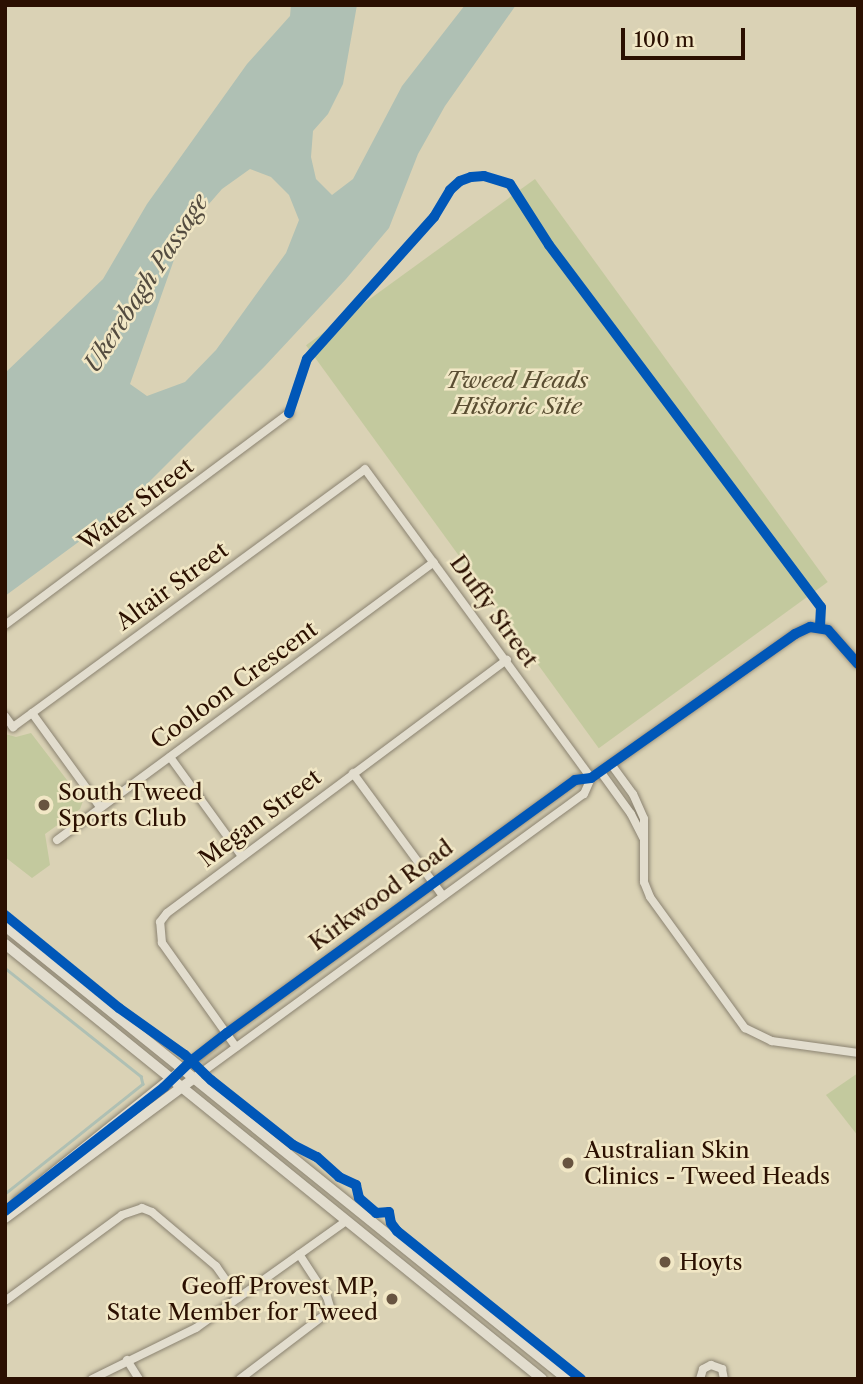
<!DOCTYPE html>
<style>
body{margin:0}
#map{position:relative;width:863px;height:1384px;overflow:hidden;background:#dad2b5;font-family:"Libre Caslon Text",serif}
div>[style]{position:absolute}
[style*='--x']{left:calc(var(--x)*1px);top:calc(var(--y)*1px);width:calc(var(--w)*1px);rotate:calc(var(--a)*1deg)}
.green>*{inset:0;background:#c3c99e;transform-origin:0 0}
.water>*{inset:0;background:#afc0b4}
.stream>*{height:2.5px;margin:-1.25px;padding:0 1.25px;transform-origin:1.25px;border-radius:1.25px;background:#afc0b4}
.roads{filter:drop-shadow(0 0 2px #8b8371) drop-shadow(0 0 2px #8b8371)}
.minor>*{height:8px;margin:-4px;padding:0 4px;transform-origin:4px;border-radius:4px;background:#e2ddce}
.tertiary>*{height:10px;margin:-5px;padding:0 5px;transform-origin:5px;border-radius:5px;background:#e2ddce}
.secondary>*{height:10px;margin:-5px;padding:0 5px;transform-origin:5px;border-radius:5px;background:#e2ddce}
.cycleway>*{height:10px;margin:-5px;padding:0 5px;transform-origin:5px;border-radius:5px;background:#0057b8}
.dots>*{width:19px;height:19px;translate:-50% -50%;box-sizing:border-box;border:4px solid #f1e7c5;border-radius:50%}
span{translate:-50% -50%;white-space:nowrap;text-align:center;line-height:1.15;-webkit-text-stroke:5px #f1e7c5;paint-order:stroke}
.park-label{font-size:23px;color:#5a4e32;font-style:italic}
.street-label{font-size:23px;color:#2b1001}
.poi-label{font-size:23px;color:#2b1001}
.left{translate:0 -50%;text-align:left}
.right{translate:-100% -50%;text-align:right}
.water-label{font-size:24px;color:#534b3f;font-style:italic}
.frame{position:absolute;inset:0;border:7px solid #2b1001;pointer-events:none}
.scale{position:absolute;left:621px;top:28px;width:124px;height:32px;box-sizing:border-box;border:4px solid #2b1001;border-top:0;padding-left:9px;font-size:21px;line-height:24px;white-space:nowrap;color:#2b1001;-webkit-text-stroke:5px #f1e7c5;paint-order:stroke}
</style>
<div id="map">
<div class="green">
<i style="left:535px;top:179px;width:498px;height:283px;rotate:54deg"></i>
<i style="clip-path:polygon(31px 733px,83px 801px,80px 809px,45px 834px,50px 865px,32px 878px,5px 857px,5px 734px,16px 737px)"></i>
<i style="clip-path:polygon(858px 1073px,858px 1136px,826px 1095px)"></i>
</div>
<div class="water">
<i style="clip-path:polygon(evenodd,291px 5px,357px 5px,343px 84px,328px 114px,313px 131px,311px 157px,316px 179px,332px 195px,353px 179px,402px 86px,465px 5px,516px 5px,445px 106px,418px 154px,389px 228px,346px 279px,265px 366px,118px 513px,5px 596px,5px 373px,103px 279px,147px 204px,247px 64px,290px 16px,291px 5px,250px 169px,271px 177px,289px 195px,299px 220px,286px 253px,216px 350px,185px 382px,147px 396px,130px 384px,176px 254px,195px 220px,222px 189px,250px 169px)"></i>
</div>
<div class="stream">
<i style="--x:5;--y:968;--w:174;--a:38.5"></i>
<i style="--x:141;--y:1076;--w:8;--a:76"></i>
<i style="--x:143;--y:1084;--w:176;--a:141.4"></i>
</div>
<div class="roads">
<div class="minor">
<i style="--x:5;--y:625;--w:354;--a:-36.7"></i>
<i style="--x:32;--y:713;--w:116;--a:54.1"></i>
<i style="--x:5;--y:716;--w:14;--a:54"></i>
<i style="--x:13;--y:727;--w:436;--a:-36.2"></i>
<i style="--x:365;--y:469;--w:383;--a:53.8"></i>
<i style="--x:170;--y:757;--w:121;--a:54.1"></i>
<i style="--x:611;--y:764;--w:37;--a:54"></i>
<i style="--x:633;--y:794;--w:27;--a:66"></i>
<i style="--x:644;--y:819;--w:63;--a:90"></i>
<i style="--x:644;--y:882;--w:16;--a:68"></i>
<i style="--x:650;--y:897;--w:162;--a:54.1"></i>
<i style="--x:745;--y:1028;--w:30;--a:26"></i>
<i style="--x:772;--y:1041;--w:87;--a:7.9"></i>
<i style="--x:600;--y:771;--w:53;--a:54.2"></i>
<i style="--x:631;--y:814;--w:27;--a:63"></i>
<i style="--x:353;--y:773;--w:152;--a:53.8"></i>
<i style="--x:57;--y:840;--w:468;--a:-36.4"></i>
<i style="--x:236;--y:1047;--w:128;--a:-125.4"></i>
<i style="--x:162;--y:943;--w:21;--a:-95"></i>
<i style="--x:160;--y:922;--w:11;--a:-52"></i>
<i style="--x:167;--y:913;--w:424;--a:-36.7"></i>
<i style="--x:183;--y:1069;--w:57;--a:-39.3"></i>
<i style="--x:227;--y:1033;--w:430;--a:-36"></i>
<i style="--x:575;--y:780;--w:16;--a:-7"></i>
<i style="--x:591;--y:778;--w:250;--a:-35.2"></i>
<i style="--x:795;--y:634;--w:17;--a:-25"></i>
<i style="--x:810;--y:627;--w:18;--a:9"></i>
<i style="--x:828;--y:630;--w:45;--a:48.6"></i>
<i style="--x:194;--y:1078;--w:482;--a:-36.1"></i>
<i style="--x:584;--y:794;--w:17;--a:-66"></i>
<i style="--x:5;--y:1301;--w:145;--a:-36.3"></i>
<i style="--x:122;--y:1215;--w:21;--a:-19"></i>
<i style="--x:142;--y:1208;--w:11;--a:22"></i>
<i style="--x:152;--y:1212;--w:84;--a:40.2"></i>
<i style="--x:216;--y:1266;--w:39;--a:55"></i>
<i style="--x:127;--y:1360;--w:22;--a:58"></i>
<i style="--x:92;--y:1379;--w:116;--a:-26.1"></i>
<i style="--x:196;--y:1328;--w:184;--a:-35.5"></i>
<i style="--x:240;--y:1379;--w:114;--a:-37.2"></i>
<i style="--x:331;--y:1310;--w:14;--a:-107"></i>
<i style="--x:327;--y:1297;--w:51;--a:-123.1"></i>
<i style="--x:700;--y:1379;--w:10;--a:-73"></i>
<i style="--x:703;--y:1369;--w:9;--a:-27"></i>
<i style="--x:711;--y:1365;--w:12;--a:20"></i>
<i style="--x:722;--y:1369;--w:10;--a:79"></i>
</div>
<div class="tertiary">
<i style="--x:17;--y:1202;--w:213;--a:-38.7"></i>
<i style="--x:5;--y:1218;--w:235;--a:-36.5"></i>
</div>
<div class="secondary">
<i style="--x:5;--y:926;--w:722;--a:38.87"></i>
<i style="--x:5;--y:944;--w:691;--a:39.01"></i>
</div>
</div>
<div class="cycleway">
<i style="--x:289;--y:413;--w:57;--a:-71.6"></i>
<i style="--x:307;--y:359;--w:191;--a:-48.2"></i>
<i style="--x:434;--y:217;--w:31;--a:-59"></i>
<i style="--x:450;--y:190;--w:13;--a:-42"></i>
<i style="--x:460;--y:181;--w:12;--a:-20"></i>
<i style="--x:471;--y:177;--w:13;--a:-4"></i>
<i style="--x:484;--y:176;--w:27;--a:17"></i>
<i style="--x:510;--y:184;--w:72;--a:57.4"></i>
<i style="--x:549;--y:245;--w:453;--a:53.1"></i>
<i style="--x:821;--y:607;--w:20;--a:93"></i>
<i style="--x:5;--y:915;--w:147;--a:39.2"></i>
<i style="--x:119;--y:1008;--w:81;--a:35.5"></i>
<i style="--x:185;--y:1055;--w:36;--a:44"></i>
<i style="--x:211;--y:1080;--w:105;--a:38.4"></i>
<i style="--x:293;--y:1145;--w:27;--a:27"></i>
<i style="--x:317;--y:1157;--w:30;--a:42"></i>
<i style="--x:339;--y:1177;--w:19;--a:25"></i>
<i style="--x:356;--y:1185;--w:13;--a:77"></i>
<i style="--x:359;--y:1198;--w:23;--a:41"></i>
<i style="--x:376;--y:1213;--w:13;--a:-4"></i>
<i style="--x:389;--y:1212;--w:11;--a:80"></i>
<i style="--x:391;--y:1223;--w:10;--a:53"></i>
<i style="--x:397;--y:1231;--w:236;--a:38.8"></i>
<i style="--x:5;--y:1211;--w:202;--a:-37.9"></i>
<i style="--x:164;--y:1087;--w:37;--a:-44"></i>
<i style="--x:191;--y:1061;--w:46;--a:-37.9"></i>
<i style="--x:227;--y:1033;--w:430;--a:-36"></i>
<i style="--x:575;--y:780;--w:16;--a:-7"></i>
<i style="--x:591;--y:778;--w:250;--a:-35.2"></i>
<i style="--x:795;--y:634;--w:17;--a:-25"></i>
<i style="--x:810;--y:627;--w:18;--a:9"></i>
<i style="--x:828;--y:630;--w:45;--a:48.6"></i>
</div>
<div class="dots">
<i style="left:44px;top:805px;background:#685440"></i>
<i style="left:568px;top:1163px;background:#685440"></i>
<i style="left:665px;top:1262px;background:#685440"></i>
<i style="left:392px;top:1299px;background:#685440"></i>
</div>
<div class="park-label">
<span style="left:517px;top:393px">Tweed Heads<br>Historic Site</span>
</div>
<div class="street-label">
<span style="left:136px;top:504px;rotate:-37deg">Water Street</span>
<span style="left:172px;top:586px;rotate:-36deg">Altair Street</span>
<span style="left:494px;top:611px;rotate:54deg">Duffy Street</span>
<span style="left:234px;top:685px;rotate:-36deg">Cooloon Crescent</span>
<span style="left:260px;top:818px;rotate:-37deg">Megan Street</span>
<span style="left:381px;top:895px;rotate:-36deg">Kirkwood Road</span>
</div>
<div class="poi-label">
<span class="left" style="left:58px;top:805px">South Tweed<br>Sports Club</span>
<span class="left" style="left:584px;top:1163px">Australian Skin<br>Clinics - Tweed Heads</span>
<span class="left" style="left:679px;top:1262px">Hoyts</span>
<span class="right" style="left:378px;top:1299px">Geoff Provest MP,<br>State Member for Tweed</span>
</div>
<div class="water-label">
<span style="left:146px;top:283px;rotate:-57deg">Ukerebagh Passage</span>
</div>
<div class="frame"></div>
<div class="scale">100 m</div>
</div>
